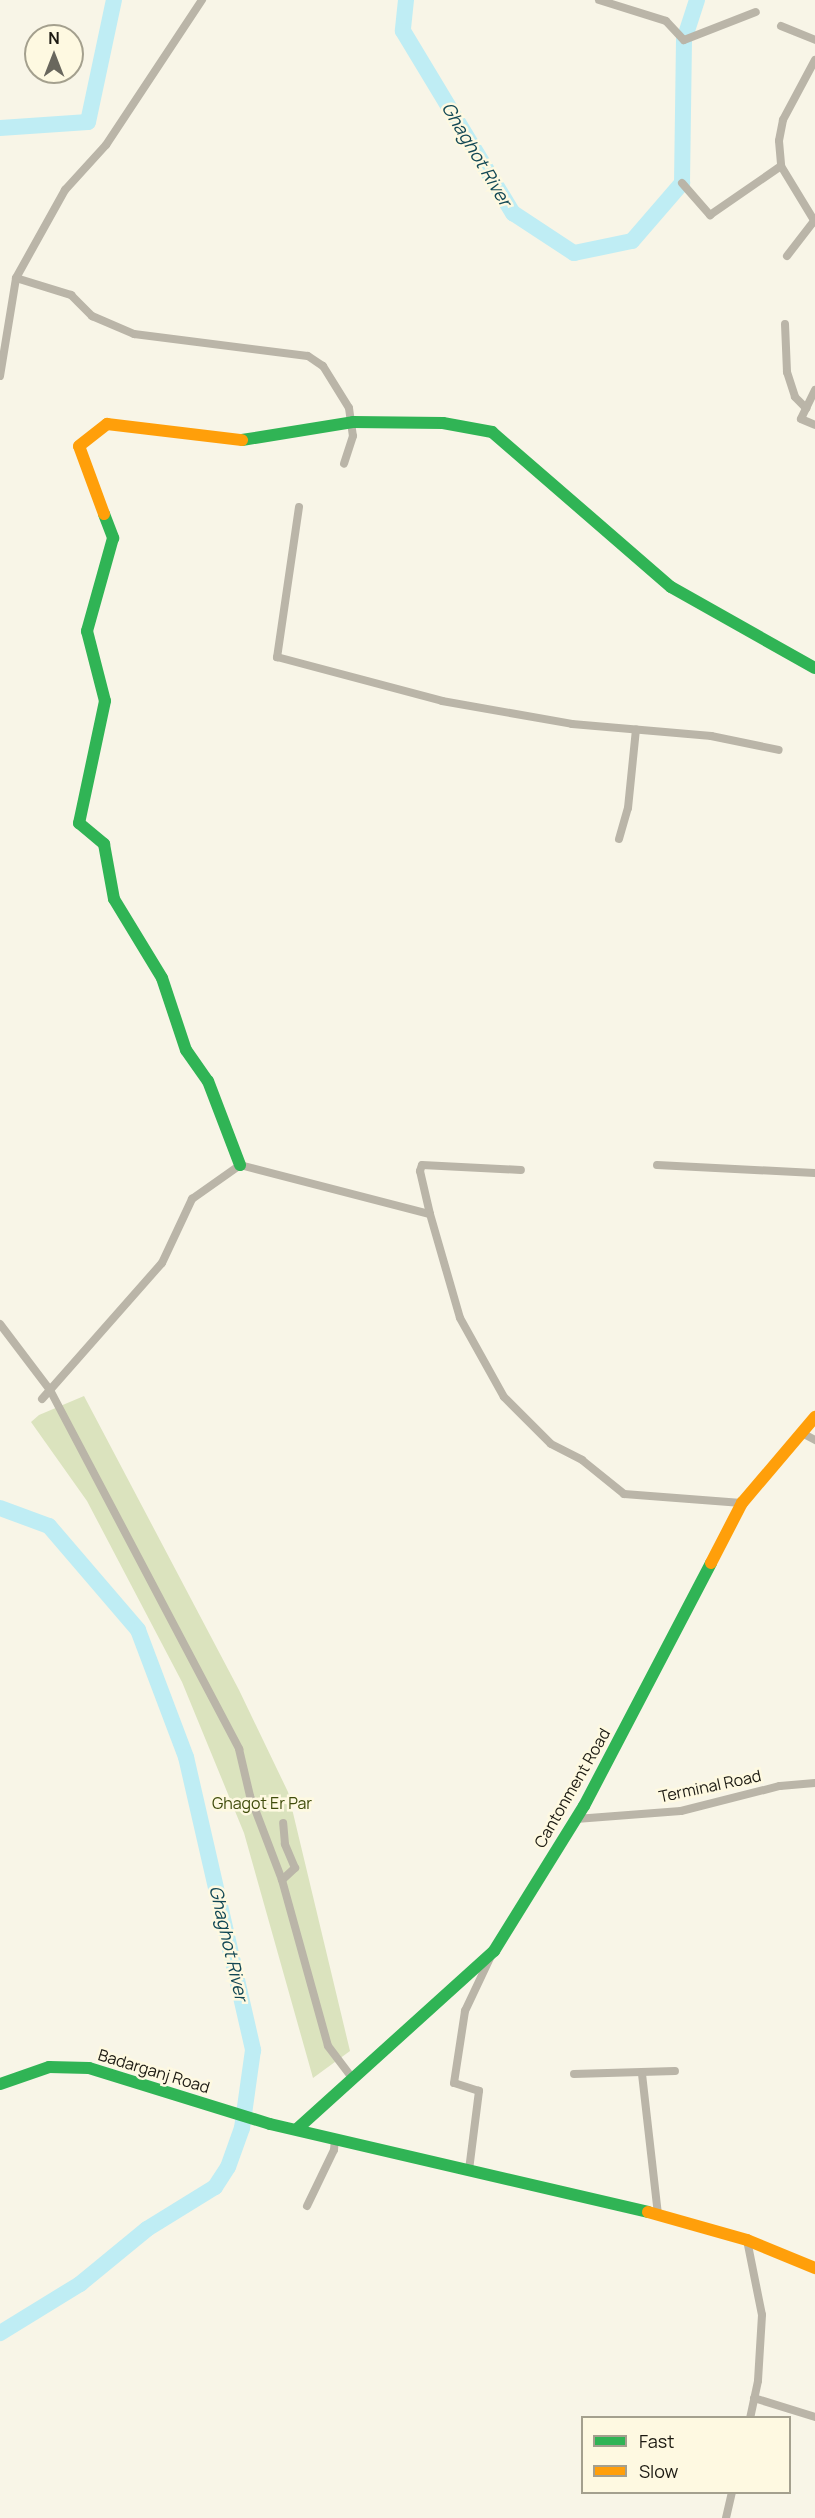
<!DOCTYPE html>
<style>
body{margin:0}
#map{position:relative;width:815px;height:2518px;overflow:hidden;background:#f8f5e7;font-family:Manrope,sans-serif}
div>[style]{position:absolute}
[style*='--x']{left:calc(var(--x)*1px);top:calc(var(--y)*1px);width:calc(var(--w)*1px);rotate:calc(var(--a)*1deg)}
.green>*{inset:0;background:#dbe3be}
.river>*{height:16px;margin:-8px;padding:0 8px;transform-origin:8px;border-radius:8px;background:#bfedf4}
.street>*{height:8px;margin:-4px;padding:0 4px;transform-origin:4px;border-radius:4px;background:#bab5a8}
.fast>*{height:12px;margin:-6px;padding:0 6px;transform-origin:6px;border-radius:6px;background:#30b455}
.slow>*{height:12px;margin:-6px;padding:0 6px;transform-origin:6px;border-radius:6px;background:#ff9f0a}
span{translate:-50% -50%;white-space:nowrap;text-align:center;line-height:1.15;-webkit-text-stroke:5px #fef9e1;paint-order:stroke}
.street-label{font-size:16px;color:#1c1a12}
.park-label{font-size:16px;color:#3f4c0b}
.water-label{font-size:18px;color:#124855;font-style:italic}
.legend{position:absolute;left:581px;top:2416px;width:210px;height:78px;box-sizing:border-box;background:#fef9e1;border:2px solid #a4a08e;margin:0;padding:8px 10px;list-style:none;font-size:18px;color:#1c1a12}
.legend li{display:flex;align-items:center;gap:12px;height:30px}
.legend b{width:30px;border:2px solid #a4a08e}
.north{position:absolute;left:24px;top:24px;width:60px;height:60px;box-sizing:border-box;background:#fef9e1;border:2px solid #a4a08e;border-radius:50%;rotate:0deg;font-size:16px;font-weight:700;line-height:24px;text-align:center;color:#1c1a12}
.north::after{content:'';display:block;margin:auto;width:21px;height:27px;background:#69675d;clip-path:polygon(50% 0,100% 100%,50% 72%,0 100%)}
</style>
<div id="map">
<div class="green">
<i style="clip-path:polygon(84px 1396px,239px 1690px,288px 1792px,350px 2051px,313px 2078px,244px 1833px,182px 1682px,87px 1501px,31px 1422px,39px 1415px)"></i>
</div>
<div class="river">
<i style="--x:406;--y:0;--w:31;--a:96"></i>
<i style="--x:403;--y:31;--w:213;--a:58.9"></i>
<i style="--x:513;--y:213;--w:73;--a:33.3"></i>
<i style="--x:574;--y:253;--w:59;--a:-11.7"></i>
<i style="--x:632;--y:241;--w:77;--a:-49.2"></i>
<i style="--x:682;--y:183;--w:143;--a:-89.2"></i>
<i style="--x:684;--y:40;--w:42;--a:-72"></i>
<i style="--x:0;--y:128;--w:88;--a:-3.9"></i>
<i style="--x:88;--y:122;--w:125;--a:-78"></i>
<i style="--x:0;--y:1508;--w:52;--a:20.2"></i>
<i style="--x:49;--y:1526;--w:137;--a:49.4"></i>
<i style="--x:138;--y:1630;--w:136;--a:69.3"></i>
<i style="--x:186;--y:1757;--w:301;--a:77.1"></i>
<i style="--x:253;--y:2050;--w:79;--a:98"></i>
<i style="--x:242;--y:2128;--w:41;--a:109.7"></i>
<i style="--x:228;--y:2167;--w:24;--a:123"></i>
<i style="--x:215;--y:2187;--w:80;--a:148.3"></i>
<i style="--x:147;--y:2229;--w:87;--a:140.6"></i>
<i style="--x:80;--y:2284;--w:94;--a:148.5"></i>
</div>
<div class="street">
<i style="--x:599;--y:0;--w:70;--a:17.4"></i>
<i style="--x:666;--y:21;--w:26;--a:47"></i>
<i style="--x:684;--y:40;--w:77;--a:-21.3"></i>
<i style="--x:781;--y:26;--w:37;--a:22"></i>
<i style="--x:815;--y:60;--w:68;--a:118.1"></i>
<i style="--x:783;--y:120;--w:21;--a:101"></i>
<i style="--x:779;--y:141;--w:25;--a:85"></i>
<i style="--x:781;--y:166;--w:66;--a:58.7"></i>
<i style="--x:682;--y:183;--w:43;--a:48.8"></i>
<i style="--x:710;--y:215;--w:86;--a:-34.6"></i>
<i style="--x:787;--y:256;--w:44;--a:-52.4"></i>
<i style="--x:16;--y:278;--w:58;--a:17.2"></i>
<i style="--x:71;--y:295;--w:30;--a:45"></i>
<i style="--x:92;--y:316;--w:46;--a:23.2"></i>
<i style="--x:134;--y:334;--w:175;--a:7.2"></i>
<i style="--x:308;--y:356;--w:18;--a:34"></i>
<i style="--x:323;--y:366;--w:49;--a:58.2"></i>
<i style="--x:349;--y:408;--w:28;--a:82"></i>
<i style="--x:353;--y:436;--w:29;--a:108"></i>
<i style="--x:785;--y:324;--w:48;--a:87.6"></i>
<i style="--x:787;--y:372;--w:26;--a:72"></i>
<i style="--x:795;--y:397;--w:16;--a:45"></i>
<i style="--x:0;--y:376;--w:99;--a:-80.7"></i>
<i style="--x:16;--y:278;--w:101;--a:-60.9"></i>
<i style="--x:65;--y:190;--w:61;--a:-47.7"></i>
<i style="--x:106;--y:145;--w:174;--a:-56.5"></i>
<i style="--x:815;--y:390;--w:32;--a:116"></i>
<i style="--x:801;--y:419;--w:15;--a:23"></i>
<i style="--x:299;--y:507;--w:152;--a:98.3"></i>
<i style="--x:277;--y:657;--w:171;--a:14.9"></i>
<i style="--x:442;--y:701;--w:132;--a:10"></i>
<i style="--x:572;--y:724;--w:140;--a:4.9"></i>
<i style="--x:711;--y:736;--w:69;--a:11.6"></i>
<i style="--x:619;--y:839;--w:32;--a:-74"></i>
<i style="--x:628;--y:808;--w:79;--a:-84.2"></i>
<i style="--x:657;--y:1165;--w:158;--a:2.9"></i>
<i style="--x:430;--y:1214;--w:44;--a:-103.1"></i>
<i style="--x:420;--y:1171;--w:6;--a:-72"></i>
<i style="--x:422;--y:1165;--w:99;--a:2.9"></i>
<i style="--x:0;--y:1324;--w:83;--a:52.9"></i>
<i style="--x:50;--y:1390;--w:406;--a:62.2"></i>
<i style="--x:239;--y:1749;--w:48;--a:76.8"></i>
<i style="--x:250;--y:1796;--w:90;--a:69.1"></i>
<i style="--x:282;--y:1880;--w:18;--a:-43"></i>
<i style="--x:295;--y:1868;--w:26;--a:-113"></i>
<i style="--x:285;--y:1844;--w:21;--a:-95"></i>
<i style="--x:42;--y:1399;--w:181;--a:-48.6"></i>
<i style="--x:162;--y:1263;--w:71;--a:-64.9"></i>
<i style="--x:192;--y:1199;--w:59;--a:-35.3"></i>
<i style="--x:240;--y:1165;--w:196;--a:14.5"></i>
<i style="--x:430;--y:1214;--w:108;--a:73.9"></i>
<i style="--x:460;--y:1318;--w:90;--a:60.9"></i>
<i style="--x:504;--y:1397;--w:66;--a:45"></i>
<i style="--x:551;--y:1444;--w:35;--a:27"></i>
<i style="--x:582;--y:1460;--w:54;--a:39"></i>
<i style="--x:624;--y:1494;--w:118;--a:4.4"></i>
<i style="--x:802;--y:1433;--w:15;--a:28"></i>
<i style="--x:576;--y:1819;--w:105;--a:-4.4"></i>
<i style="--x:681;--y:1811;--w:102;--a:-14.2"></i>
<i style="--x:780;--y:1786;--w:35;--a:-5"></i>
<i style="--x:282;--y:1880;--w:172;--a:74.5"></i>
<i style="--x:328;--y:2046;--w:41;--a:52.9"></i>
<i style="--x:574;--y:2074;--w:101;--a:-1.7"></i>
<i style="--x:642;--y:2074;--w:142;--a:83.5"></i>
<i style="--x:469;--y:2170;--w:80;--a:-82.8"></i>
<i style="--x:479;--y:2091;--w:26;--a:-162"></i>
<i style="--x:454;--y:2083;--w:73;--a:-81.3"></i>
<i style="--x:465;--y:2011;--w:61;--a:-64.7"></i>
<i style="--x:307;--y:2206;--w:62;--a:-64.3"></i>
<i style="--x:334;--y:2150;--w:12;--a:-85"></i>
<i style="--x:747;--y:2240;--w:76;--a:78.7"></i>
<i style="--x:762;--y:2315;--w:66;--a:93.5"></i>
<i style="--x:758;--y:2381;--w:38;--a:102"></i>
<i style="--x:754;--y:2398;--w:64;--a:17.3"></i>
<i style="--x:726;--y:2518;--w:27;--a:-77"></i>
</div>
<div class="fast">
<i style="--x:242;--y:440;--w:112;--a:-9.2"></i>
<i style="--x:353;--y:422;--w:90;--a:0.6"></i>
<i style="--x:443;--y:423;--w:50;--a:10.4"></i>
<i style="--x:492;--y:432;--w:237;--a:40.9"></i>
<i style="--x:671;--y:587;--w:165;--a:29.4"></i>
<i style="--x:104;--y:514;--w:26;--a:69"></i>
<i style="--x:113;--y:538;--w:97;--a:105.6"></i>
<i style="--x:87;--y:631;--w:72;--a:75.6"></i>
<i style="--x:105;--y:701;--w:125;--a:102"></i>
<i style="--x:79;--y:823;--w:33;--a:40"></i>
<i style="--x:104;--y:844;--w:56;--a:79.7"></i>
<i style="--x:114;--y:899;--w:92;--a:58.7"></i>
<i style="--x:162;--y:978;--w:76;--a:71.6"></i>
<i style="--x:186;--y:1050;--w:38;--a:55"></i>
<i style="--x:208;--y:1081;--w:90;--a:69.1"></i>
<i style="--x:0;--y:2084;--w:52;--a:-19.1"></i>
<i style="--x:49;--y:2067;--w:40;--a:1.4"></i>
<i style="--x:89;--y:2068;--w:189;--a:17.2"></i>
<i style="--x:270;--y:2124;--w:388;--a:13.1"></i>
<i style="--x:297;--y:2129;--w:266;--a:-42.1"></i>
<i style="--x:494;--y:1951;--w:171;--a:-58.2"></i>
<i style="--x:584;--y:1806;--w:274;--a:-62.4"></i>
</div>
<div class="slow">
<i style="--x:104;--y:514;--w:72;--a:-110.2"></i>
<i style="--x:79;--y:446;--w:36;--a:-38"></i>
<i style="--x:107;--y:424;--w:136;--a:6.8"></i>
<i style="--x:711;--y:1563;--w:68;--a:-62.7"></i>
<i style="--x:742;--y:1503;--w:113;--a:-49.7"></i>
<i style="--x:648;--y:2212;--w:103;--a:15.8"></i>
<i style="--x:747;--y:2240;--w:74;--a:22.4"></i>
</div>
<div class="street-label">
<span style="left:710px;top:1786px;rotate:-12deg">Terminal Road</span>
<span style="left:572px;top:1788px;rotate:-60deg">Cantonment Road</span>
<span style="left:154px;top:2071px;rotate:17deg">Badarganj Road</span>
</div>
<div class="park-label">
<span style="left:262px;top:1803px">Ghagot Er Par</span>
</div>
<div class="water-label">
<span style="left:477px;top:154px;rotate:59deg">Ghaghot River</span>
<span style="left:229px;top:1943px;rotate:77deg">Ghaghot River</span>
</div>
<ul class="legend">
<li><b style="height:8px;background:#30b455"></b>Fast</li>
<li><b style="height:8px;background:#ff9f0a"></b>Slow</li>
</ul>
<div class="north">N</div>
</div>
